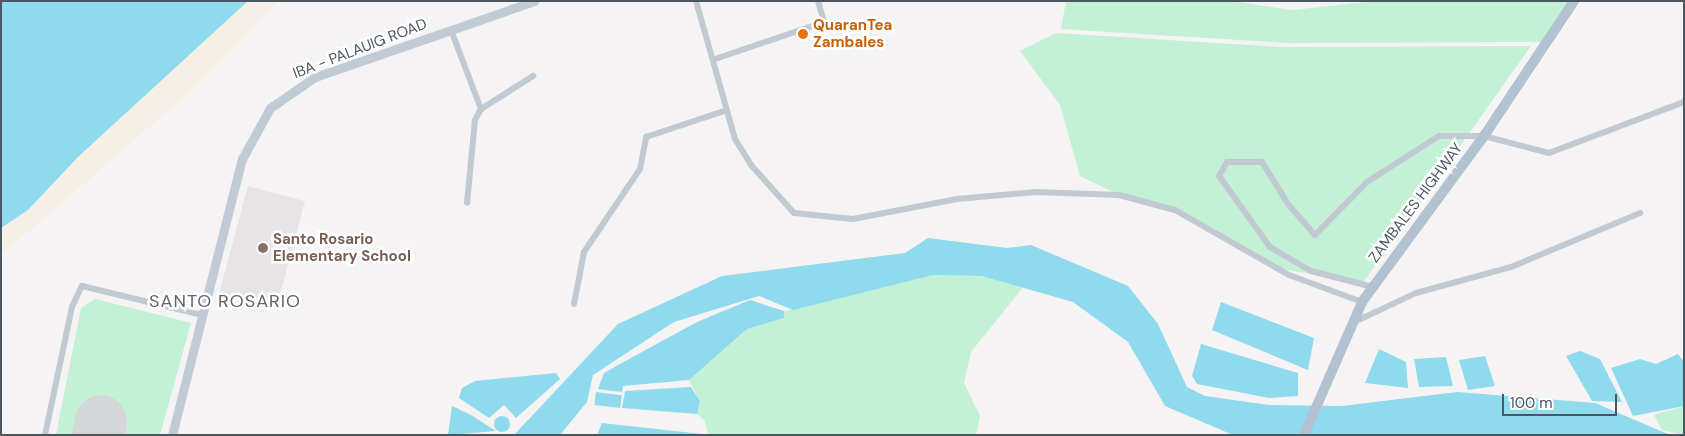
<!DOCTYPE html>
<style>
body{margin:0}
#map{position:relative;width:1685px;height:436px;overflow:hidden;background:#f5f3f3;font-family:"DM Sans",sans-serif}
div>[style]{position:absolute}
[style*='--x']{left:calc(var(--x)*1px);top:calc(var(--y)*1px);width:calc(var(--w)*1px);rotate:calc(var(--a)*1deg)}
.education>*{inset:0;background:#e6e4e5;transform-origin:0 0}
.green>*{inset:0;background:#c3f1d5}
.sand>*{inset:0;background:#f5f0e5}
.water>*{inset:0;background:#90daee;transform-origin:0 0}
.round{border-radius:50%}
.runway>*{height:52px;margin:-26px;padding:0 26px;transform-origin:26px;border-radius:26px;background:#d5d6d8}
.minor>*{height:6px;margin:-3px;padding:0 3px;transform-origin:3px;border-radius:3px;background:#c1cad2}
.secondary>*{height:9px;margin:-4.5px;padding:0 4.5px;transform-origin:4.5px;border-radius:4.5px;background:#c1cbd6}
.primary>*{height:10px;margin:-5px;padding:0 5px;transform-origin:5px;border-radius:5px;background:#b3c2d1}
.dots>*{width:14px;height:14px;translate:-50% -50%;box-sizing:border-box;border:2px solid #fff;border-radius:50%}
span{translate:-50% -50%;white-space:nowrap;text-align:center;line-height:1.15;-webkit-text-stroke:5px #fff;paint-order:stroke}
.food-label{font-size:15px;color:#c56008;font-weight:700}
.left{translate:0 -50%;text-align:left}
.street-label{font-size:15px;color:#4a5661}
.education-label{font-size:15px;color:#785e54;font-weight:700}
.quarter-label{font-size:18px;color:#5f6368;letter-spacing:1px}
.frame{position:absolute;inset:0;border:2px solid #4a5661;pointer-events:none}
.scale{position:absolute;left:1502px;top:394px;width:115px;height:22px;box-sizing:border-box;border:2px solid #4a5661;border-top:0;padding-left:6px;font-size:15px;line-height:18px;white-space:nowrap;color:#4a5661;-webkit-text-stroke:4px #fff;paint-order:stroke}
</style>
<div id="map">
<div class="education">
<i style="left:248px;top:186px;width:59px;height:112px;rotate:15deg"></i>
</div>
<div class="green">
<i style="clip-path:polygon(1066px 1px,1238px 2px,1292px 10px,1376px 1px,1568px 1px,1541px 42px,1289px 43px,1061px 29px)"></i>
<i style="clip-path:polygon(1056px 33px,1282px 47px,1531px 46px,1363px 283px,1282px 269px,1173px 207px,1117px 194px,1080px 176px,1060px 105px,1020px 51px)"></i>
<i style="clip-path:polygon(933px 275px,982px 276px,1024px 286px,971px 352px,964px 383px,980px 416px,976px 435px,708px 435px,705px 421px,697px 414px,700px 401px,689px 380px,747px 329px,784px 318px,784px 311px)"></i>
<i style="clip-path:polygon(95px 299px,191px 323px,160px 435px,113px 435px,115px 424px,87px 418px,84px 435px,56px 435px,81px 308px)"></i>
<i style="clip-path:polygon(1684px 406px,1684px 435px,1662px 430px,1654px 415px)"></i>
</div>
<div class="sand">
<i style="clip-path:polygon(248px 1px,278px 1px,182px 99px,1px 255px,1px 228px,28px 210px,78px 157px)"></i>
</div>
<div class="water">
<i style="clip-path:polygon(1px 1px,248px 1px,78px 157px,28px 210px,1px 228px)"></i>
<i style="clip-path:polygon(928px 238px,1007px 248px,1031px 245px,1128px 286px,1158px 324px,1187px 387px,1205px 396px,1269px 405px,1342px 406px,1457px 392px,1595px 403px,1670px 435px,1233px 435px,1165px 406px,1128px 342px,1073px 302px,982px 276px,933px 275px,793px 310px,759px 296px,674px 322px,593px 375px,587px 402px,560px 435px,514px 435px,618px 324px,722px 276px,905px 253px)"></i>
<i style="clip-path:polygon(750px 300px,784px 311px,784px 318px,747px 329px,689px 380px,623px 386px,622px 392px,598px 389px,604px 373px,618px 365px,697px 322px)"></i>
<i style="clip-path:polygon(1221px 302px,1314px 338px,1308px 370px,1212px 330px)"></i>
<i style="clip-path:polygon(1201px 344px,1298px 373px,1298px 396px,1269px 398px,1197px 384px,1192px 376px)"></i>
<i style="clip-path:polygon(1379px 349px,1406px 362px,1408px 388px,1365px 383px)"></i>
<i style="clip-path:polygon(1580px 351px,1600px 359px,1622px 402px,1592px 401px,1566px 356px)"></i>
<i style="clip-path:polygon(1678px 354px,1684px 362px,1684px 406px,1633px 416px,1611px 368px,1640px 359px,1656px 364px)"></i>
<i style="clip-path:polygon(1485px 356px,1495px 386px,1468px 390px,1459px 360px)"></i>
<i style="clip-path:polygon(1446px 357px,1453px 386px,1419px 387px,1414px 359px)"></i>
<i style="clip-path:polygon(556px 373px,560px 379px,516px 418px,504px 405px,489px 418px,459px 398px,462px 388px,475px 381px)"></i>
<i style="clip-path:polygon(691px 387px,700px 401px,697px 414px,622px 408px,625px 391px)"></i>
<i style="left:596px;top:392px;width:26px;height:13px;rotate:7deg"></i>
<i style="clip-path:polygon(452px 406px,471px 415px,496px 431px,448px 435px)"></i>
<i class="round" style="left:494px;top:416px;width:16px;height:16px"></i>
<i style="clip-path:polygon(602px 423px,702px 434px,703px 435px,597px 435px)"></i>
</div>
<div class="runway">
<i style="--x:98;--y:435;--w:14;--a:-78"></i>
</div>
<div class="minor">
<i style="--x:696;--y:1;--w:143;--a:74.2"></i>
<i style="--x:735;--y:139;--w:31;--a:58"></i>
<i style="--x:751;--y:165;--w:64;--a:48.1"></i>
<i style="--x:794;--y:213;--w:59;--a:5.8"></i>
<i style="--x:853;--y:219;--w:106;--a:-10.9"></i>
<i style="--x:957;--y:199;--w:79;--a:-5.1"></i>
<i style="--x:1036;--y:192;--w:83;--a:2.1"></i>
<i style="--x:1119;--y:195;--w:58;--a:15"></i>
<i style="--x:1175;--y:210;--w:131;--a:29.7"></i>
<i style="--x:1289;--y:275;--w:78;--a:20.3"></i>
<i style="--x:451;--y:30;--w:85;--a:69.2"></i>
<i style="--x:481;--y:109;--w:13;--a:119"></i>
<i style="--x:475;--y:120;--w:83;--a:95.5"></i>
<i style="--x:715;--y:59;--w:115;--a:-18.7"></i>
<i style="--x:824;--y:22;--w:22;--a:-106"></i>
<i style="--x:481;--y:109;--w:62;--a:-32.4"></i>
<i style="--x:1373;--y:287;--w:64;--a:-165.5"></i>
<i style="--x:1311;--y:271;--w:48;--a:-149.7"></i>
<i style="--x:1270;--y:247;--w:87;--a:-125.7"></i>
<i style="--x:1219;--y:176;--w:16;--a:-60"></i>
<i style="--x:1227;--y:162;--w:35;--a:0"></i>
<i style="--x:1262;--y:162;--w:49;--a:58.2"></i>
<i style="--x:1288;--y:204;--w:41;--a:48.9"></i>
<i style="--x:1315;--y:235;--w:74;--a:-45.5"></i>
<i style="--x:1367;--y:182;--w:85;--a:-32.6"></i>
<i style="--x:1439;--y:136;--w:45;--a:0"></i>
<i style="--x:1484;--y:136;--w:67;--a:14.7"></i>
<i style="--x:1549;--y:153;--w:144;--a:-20.7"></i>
<i style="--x:574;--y:304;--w:53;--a:-79.1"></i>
<i style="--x:584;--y:252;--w:100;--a:-56"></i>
<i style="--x:640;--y:169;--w:33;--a:-79"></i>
<i style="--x:646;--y:137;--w:85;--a:-18.4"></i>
<i style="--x:1352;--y:323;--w:71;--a:-25.1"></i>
<i style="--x:1416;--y:293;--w:98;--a:-15.3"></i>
<i style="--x:1511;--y:267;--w:140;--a:-22.7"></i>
<i style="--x:45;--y:435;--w:131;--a:-78.1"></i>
<i style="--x:72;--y:307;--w:23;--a:-65"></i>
<i style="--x:82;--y:286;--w:123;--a:13.6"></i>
</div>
<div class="secondary">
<i style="--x:172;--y:435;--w:285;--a:-75.8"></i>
<i style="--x:242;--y:159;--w:58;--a:-61.2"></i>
<i style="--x:270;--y:108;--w:55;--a:-34.6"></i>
<i style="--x:315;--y:77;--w:232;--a:-19.1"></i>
</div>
<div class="primary">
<i style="--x:1304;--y:435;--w:145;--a:-66.4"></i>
<i style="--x:1362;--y:302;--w:206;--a:-53.7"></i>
<i style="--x:1484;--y:136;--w:162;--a:-56.3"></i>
</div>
<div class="dots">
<i style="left:803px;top:34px;background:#e8710a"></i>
<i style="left:263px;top:248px;background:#8d6e63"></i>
</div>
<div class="food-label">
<span class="left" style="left:813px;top:34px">QuaranTea<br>Zambales</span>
</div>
<div class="street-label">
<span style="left:360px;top:49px;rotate:-21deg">IBA - PALAUIG ROAD</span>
<span style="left:1416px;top:203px;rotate:-53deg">ZAMBALES HIGHWAY</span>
</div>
<div class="education-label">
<span class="left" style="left:273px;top:248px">Santo Rosario<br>Elementary School</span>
</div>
<div class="quarter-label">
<span style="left:225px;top:301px">SANTO ROSARIO</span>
</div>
<div class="frame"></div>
<div class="scale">100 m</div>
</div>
